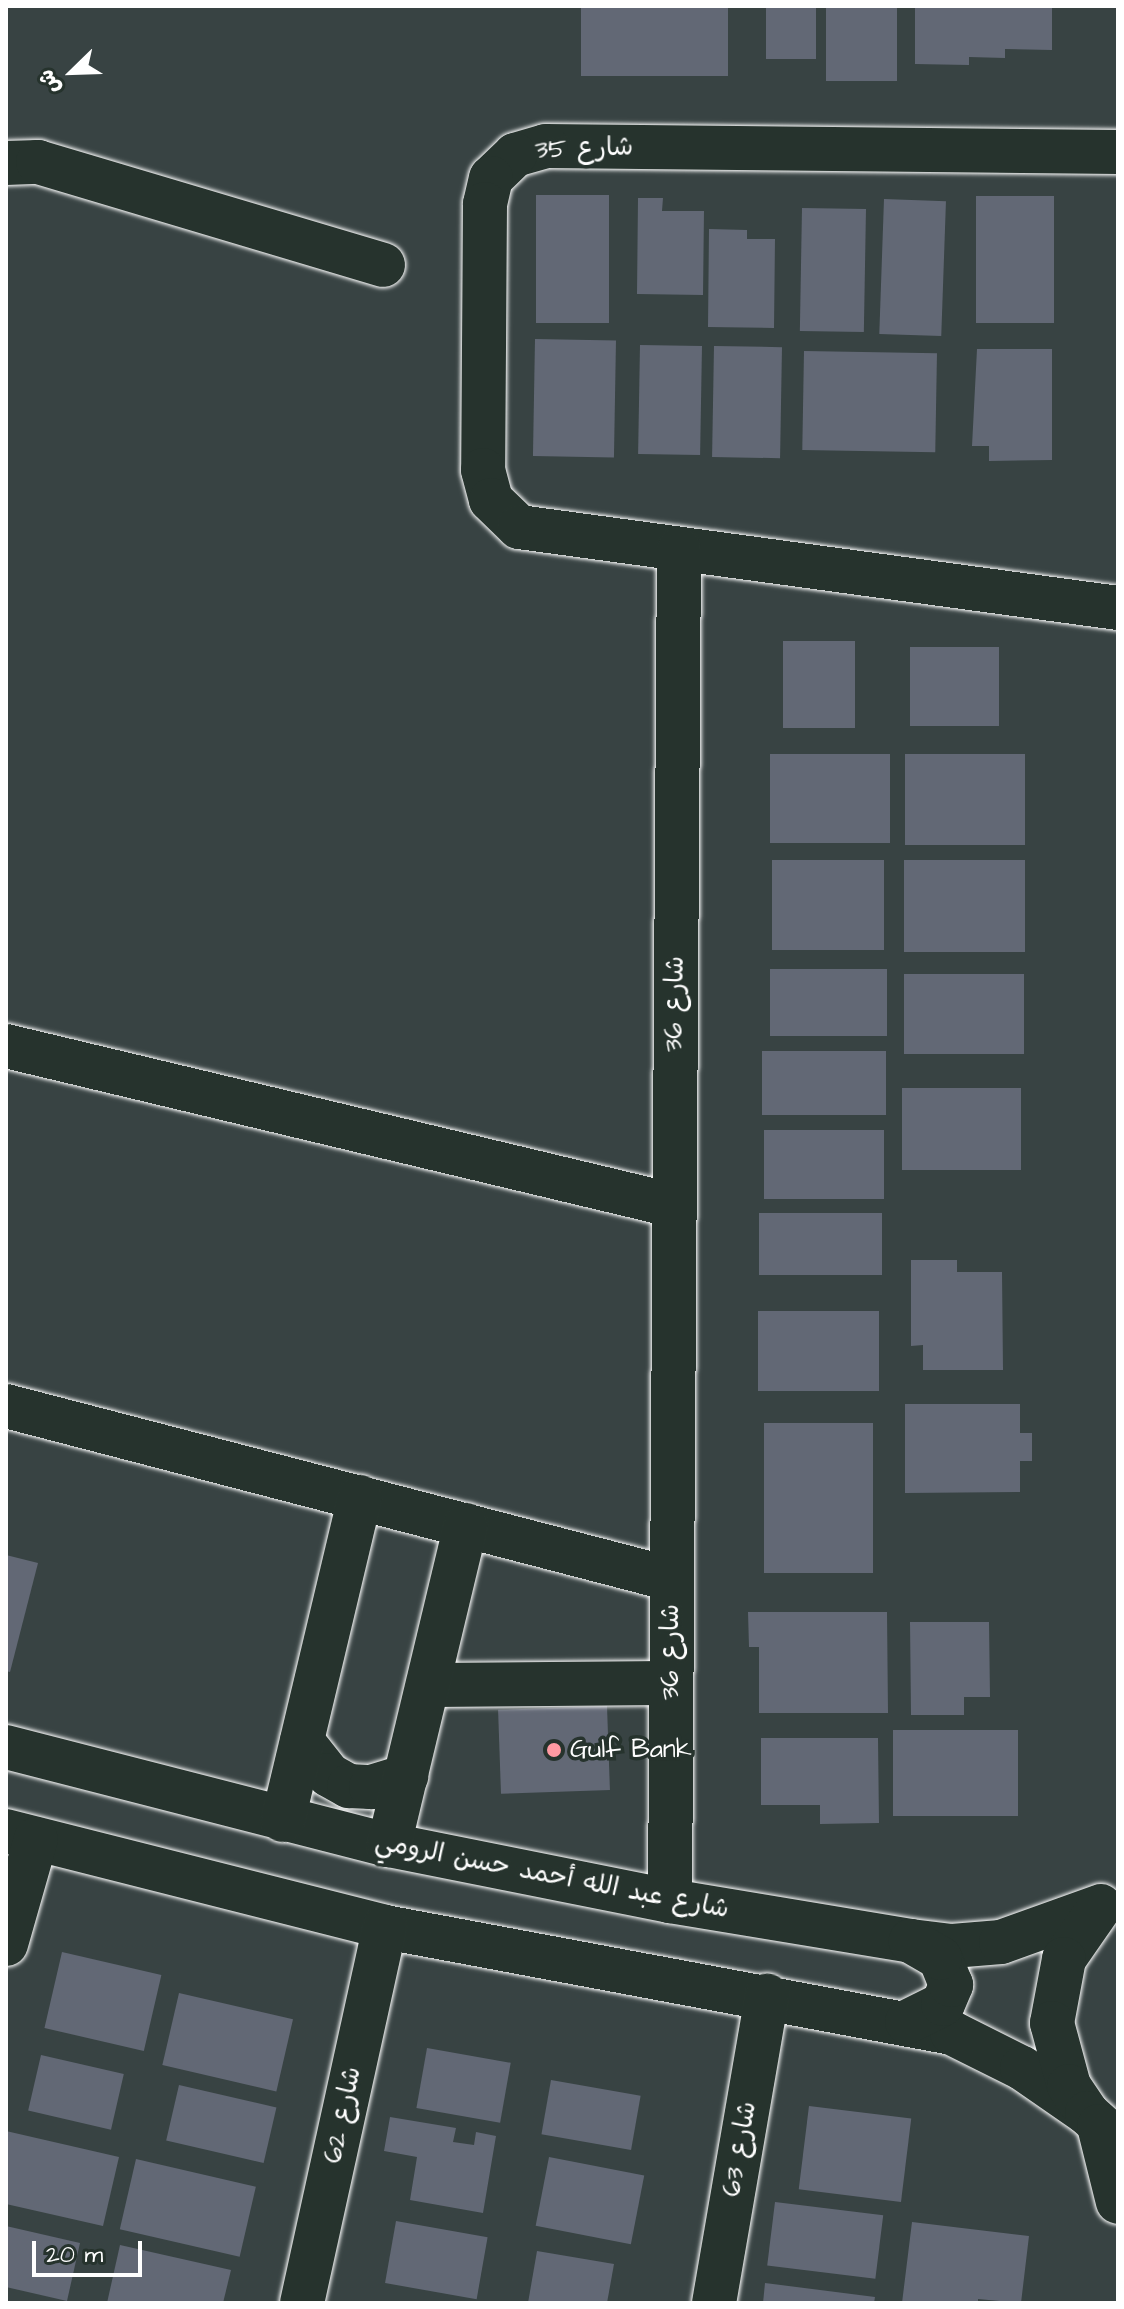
<!DOCTYPE html>
<meta charset="utf-8">
<style>
body{margin:0}
#map{position:relative;width:1124px;height:2309px;overflow:hidden;background:#384343;font-family:"Architects Daughter","Playpen Sans Arabic",sans-serif}
div>[style]{position:absolute}
[style*='--x']{left:calc(var(--x)*1px);top:calc(var(--y)*1px);width:calc(var(--w)*1px);rotate:calc(var(--a)*1deg)}
.building>*{inset:0;background:#626875;transform-origin:0 0}
.roads{filter:drop-shadow(0 0 2px #fff) drop-shadow(0 0 2px #fff)}
.minor>*{height:44px;margin:-22px;padding:0 22px;transform-origin:22px;border-radius:22px;background:#26332d}
.dots>*{width:22px;height:22px;translate:-50% -50%;box-sizing:border-box;border:4px solid #26332d;border-radius:50%}
span{translate:-50% -50%;white-space:nowrap;text-align:center;line-height:1.15;-webkit-text-stroke:7px #26332d;paint-order:stroke}
.street-label{font-size:26px;color:#fff}
.poi-label{font-size:26px;color:#fff}
.left{translate:0 -50%;text-align:left}
.frame{position:absolute;inset:0;border:8px solid #fff;pointer-events:none}
.north{position:absolute;left:32px;top:32px;width:80px;height:80px;-webkit-text-stroke:6px #26332d;paint-order:stroke;rotate:247deg;font-size:22px;font-weight:700;line-height:32px;text-align:center;color:#fff}
.north::after{content:'';display:block;margin:auto;width:28px;height:36px;background:#fff;clip-path:polygon(50% 0,100% 100%,50% 72%,0 100%)}
.scale{position:absolute;left:32px;top:2241px;width:110px;height:36px;box-sizing:border-box;border:4px solid #fff;border-top:0;padding-left:10px;font-size:24px;line-height:28px;white-space:nowrap;color:#fff;-webkit-text-stroke:6px #26332d;paint-order:stroke}
</style>
<div id="map">
<div class="building">
<i style="left:581px;top:6px;width:147px;height:70px"></i>
<i style="left:766px;top:6px;width:50px;height:53px"></i>
<i style="left:826px;top:6px;width:71px;height:75px"></i>
<i style="clip-path:polygon(915px 6px,1052px 6px,1052px 50px,1005px 49px,1005px 58px,969px 57px,969px 65px,915px 64px)"></i>
<i style="left:536px;top:195px;width:73px;height:128px"></i>
<i style="left:976px;top:196px;width:78px;height:127px"></i>
<i style="clip-path:polygon(638px 198px,663px 198px,662px 211px,704px 211px,703px 295px,637px 294px)"></i>
<i style="left:884px;top:199px;width:62px;height:135px;rotate:2deg"></i>
<i style="left:802px;top:208px;width:64px;height:123px;rotate:1deg"></i>
<i style="clip-path:polygon(709px 229px,747px 230px,747px 239px,775px 239px,774px 328px,708px 327px)"></i>
<i style="left:535px;top:339px;width:81px;height:117px;rotate:1deg"></i>
<i style="left:640px;top:345px;width:62px;height:109px;rotate:1deg"></i>
<i style="left:714px;top:346px;width:68px;height:111px;rotate:1deg"></i>
<i style="clip-path:polygon(977px 349px,1052px 349px,1052px 460px,989px 461px,989px 446px,972px 446px)"></i>
<i style="left:804px;top:351px;width:133px;height:99px;rotate:1deg"></i>
<i style="left:783px;top:641px;width:72px;height:87px"></i>
<i style="left:910px;top:647px;width:89px;height:79px"></i>
<i style="left:770px;top:754px;width:120px;height:89px"></i>
<i style="left:905px;top:754px;width:120px;height:91px"></i>
<i style="left:772px;top:860px;width:112px;height:90px"></i>
<i style="left:1025px;top:860px;width:92px;height:121px;rotate:90deg"></i>
<i style="left:770px;top:969px;width:117px;height:67px"></i>
<i style="left:904px;top:974px;width:120px;height:80px"></i>
<i style="left:886px;top:1051px;width:64px;height:124px;rotate:90deg"></i>
<i style="left:902px;top:1088px;width:119px;height:82px"></i>
<i style="left:764px;top:1130px;width:120px;height:69px"></i>
<i style="left:882px;top:1213px;width:62px;height:123px;rotate:90deg"></i>
<i style="clip-path:polygon(911px 1260px,957px 1260px,957px 1272px,1002px 1272px,1003px 1370px,923px 1370px,923px 1345px,911px 1346px)"></i>
<i style="left:758px;top:1311px;width:121px;height:80px"></i>
<i style="clip-path:polygon(905px 1404px,1020px 1404px,1020px 1433px,1032px 1433px,1032px 1461px,1020px 1461px,1020px 1492px,905px 1493px)"></i>
<i style="left:764px;top:1423px;width:109px;height:150px"></i>
<i style="clip-path:polygon(6px 1555px,38px 1563px,10px 1672px,6px 1671px)"></i>
<i style="clip-path:polygon(748px 1612px,887px 1612px,888px 1713px,759px 1713px,759px 1647px,749px 1647px)"></i>
<i style="clip-path:polygon(910px 1622px,989px 1622px,990px 1697px,964px 1697px,964px 1715px,911px 1715px)"></i>
<i style="left:607px;top:1706px;width:84px;height:109px;rotate:88deg"></i>
<i style="left:893px;top:1730px;width:125px;height:86px"></i>
<i style="clip-path:polygon(761px 1738px,878px 1738px,879px 1823px,820px 1824px,820px 1805px,761px 1805px)"></i>
<i style="left:62px;top:1952px;width:102px;height:78px;rotate:13deg"></i>
<i style="left:179px;top:1993px;width:117px;height:74px;rotate:13deg"></i>
<i style="left:427px;top:2048px;width:85px;height:61px;rotate:10deg"></i>
<i style="left:41px;top:2055px;width:85px;height:57px;rotate:13deg"></i>
<i style="left:551px;top:2080px;width:91px;height:55px;rotate:10deg"></i>
<i style="left:179px;top:2085px;width:100px;height:57px;rotate:13deg"></i>
<i style="left:809px;top:2106px;width:103px;height:84px;rotate:7deg"></i>
<i style="clip-path:polygon(390px 2117px,456px 2128px,453px 2142px,474px 2145px,476px 2132px,496px 2136px,483px 2213px,410px 2200px,417px 2157px,384px 2151px)"></i>
<i style="clip-path:polygon(6px 2131px,119px 2157px,103px 2226px,6px 2204px)"></i>
<i style="left:549px;top:2157px;width:97px;height:70px;rotate:11deg"></i>
<i style="left:136px;top:2159px;width:123px;height:72px;rotate:13deg"></i>
<i style="left:775px;top:2202px;width:109px;height:64px;rotate:7deg"></i>
<i style="left:396px;top:2221px;width:93px;height:63px;rotate:10deg"></i>
<i style="clip-path:polygon(912px 2222px,1029px 2236px,1021px 2303px,978px 2299px,978px 2303px,902px 2303px)"></i>
<i style="clip-path:polygon(6px 2226px,80px 2243px,67px 2301px,6px 2287px)"></i>
<i style="clip-path:polygon(120px 2245px,231px 2270px,223px 2303px,107px 2303px)"></i>
<i style="clip-path:polygon(537px 2251px,614px 2264px,607px 2303px,528px 2303px)"></i>
<i style="clip-path:polygon(765px 2283px,875px 2297px,874px 2303px,763px 2303px)"></i>
</div>
<div class="roads">
<div class="minor">
<i style="--x:1118;--y:152;--w:572;--a:-179.4"></i>
<i style="--x:546;--y:146;--w:32;--a:164"></i>
<i style="--x:515;--y:155;--w:33;--a:136"></i>
<i style="--x:491;--y:178;--w:27;--a:103"></i>
<i style="--x:485;--y:204;--w:266;--a:90.4"></i>
<i style="--x:483;--y:470;--w:31;--a:75"></i>
<i style="--x:491;--y:500;--w:39;--a:44"></i>
<i style="--x:519;--y:527;--w:604;--a:7.7"></i>
<i style="--x:6;--y:163;--w:32;--a:-2"></i>
<i style="--x:38;--y:162;--w:360;--a:16.6"></i>
<i style="--x:6;--y:1046;--w:685;--a:13.43"></i>
<i style="--x:6;--y:1406;--w:687;--a:14.58"></i>
<i style="--x:428;--y:1685;--w:243;--a:-0.5"></i>
<i style="--x:302;--y:1741;--w:43;--a:51.5"></i>
<i style="--x:329;--y:1775;--w:23;--a:29"></i>
<i style="--x:349;--y:1786;--w:22;--a:3"></i>
<i style="--x:371;--y:1787;--w:37;--a:-17"></i>
<i style="--x:6;--y:1747;--w:395;--a:14.4"></i>
<i style="--x:389;--y:1845;--w:287;--a:11.3"></i>
<i style="--x:670;--y:1901;--w:244;--a:9.4"></i>
<i style="--x:911;--y:1941;--w:41;--a:7"></i>
<i style="--x:952;--y:1946;--w:49;--a:-4.7"></i>
<i style="--x:1001;--y:1942;--w:106;--a:-19.8"></i>
<i style="--x:283;--y:1820;--w:332;--a:-76.6"></i>
<i style="--x:6;--y:1831;--w:391;--a:14.2"></i>
<i style="--x:385;--y:1927;--w:577;--a:10.59"></i>
<i style="--x:952;--y:2033;--w:78;--a:26.6"></i>
<i style="--x:1022;--y:2068;--w:79;--a:34.7"></i>
<i style="--x:389;--y:1845;--w:329;--a:-76.5"></i>
<i style="--x:670;--y:1901;--w:1352;--a:-89.62"></i>
<i style="--x:1100;--y:1907;--w:63;--a:124.7"></i>
<i style="--x:1064;--y:1959;--w:65;--a:100.6"></i>
<i style="--x:1052;--y:2023;--w:65;--a:74.9"></i>
<i style="--x:1069;--y:2086;--w:32;--a:56"></i>
<i style="--x:1087;--y:2113;--w:42;--a:42.1"></i>
<i style="--x:6;--y:1944;--w:109;--a:-74.1"></i>
<i style="--x:907;--y:2022;--w:40;--a:-26.6"></i>
<i style="--x:943;--y:2004;--w:21;--a:-67"></i>
<i style="--x:951;--y:1985;--w:29;--a:-112"></i>
<i style="--x:940;--y:1958;--w:34;--a:-150"></i>
<i style="--x:1099;--y:2126;--w:78;--a:76"></i>
<i style="--x:302;--y:2303;--w:385;--a:-77.6"></i>
<i style="--x:714;--y:2303;--w:312;--a:-80.2"></i>
</div>
</div>
<div class="dots">
<i style="left:554px;top:1750px;background:#ff9aa2"></i>
</div>
<div class="street-label">
<span style="left:584px;top:149px;rotate:-2deg">شارع 35</span>
<span style="left:675px;top:1004px;rotate:-89deg">شارع 36</span>
<span style="left:671px;top:1652px;rotate:-90deg">شارع 36</span>
<span style="left:552px;top:1876px;rotate:11deg">شارع عبد الله أحمد حسن الرومي</span>
<span style="left:343px;top:2115px;rotate:-78deg">شارع 62</span>
<span style="left:740px;top:2149px;rotate:-80deg">شارع 63</span>
</div>
<div class="poi-label">
<span class="left" style="left:570px;top:1750px">Gulf Bank</span>
</div>
<div class="frame"></div>
<div class="north">ش</div>
<div class="scale">20 m</div>
</div>
